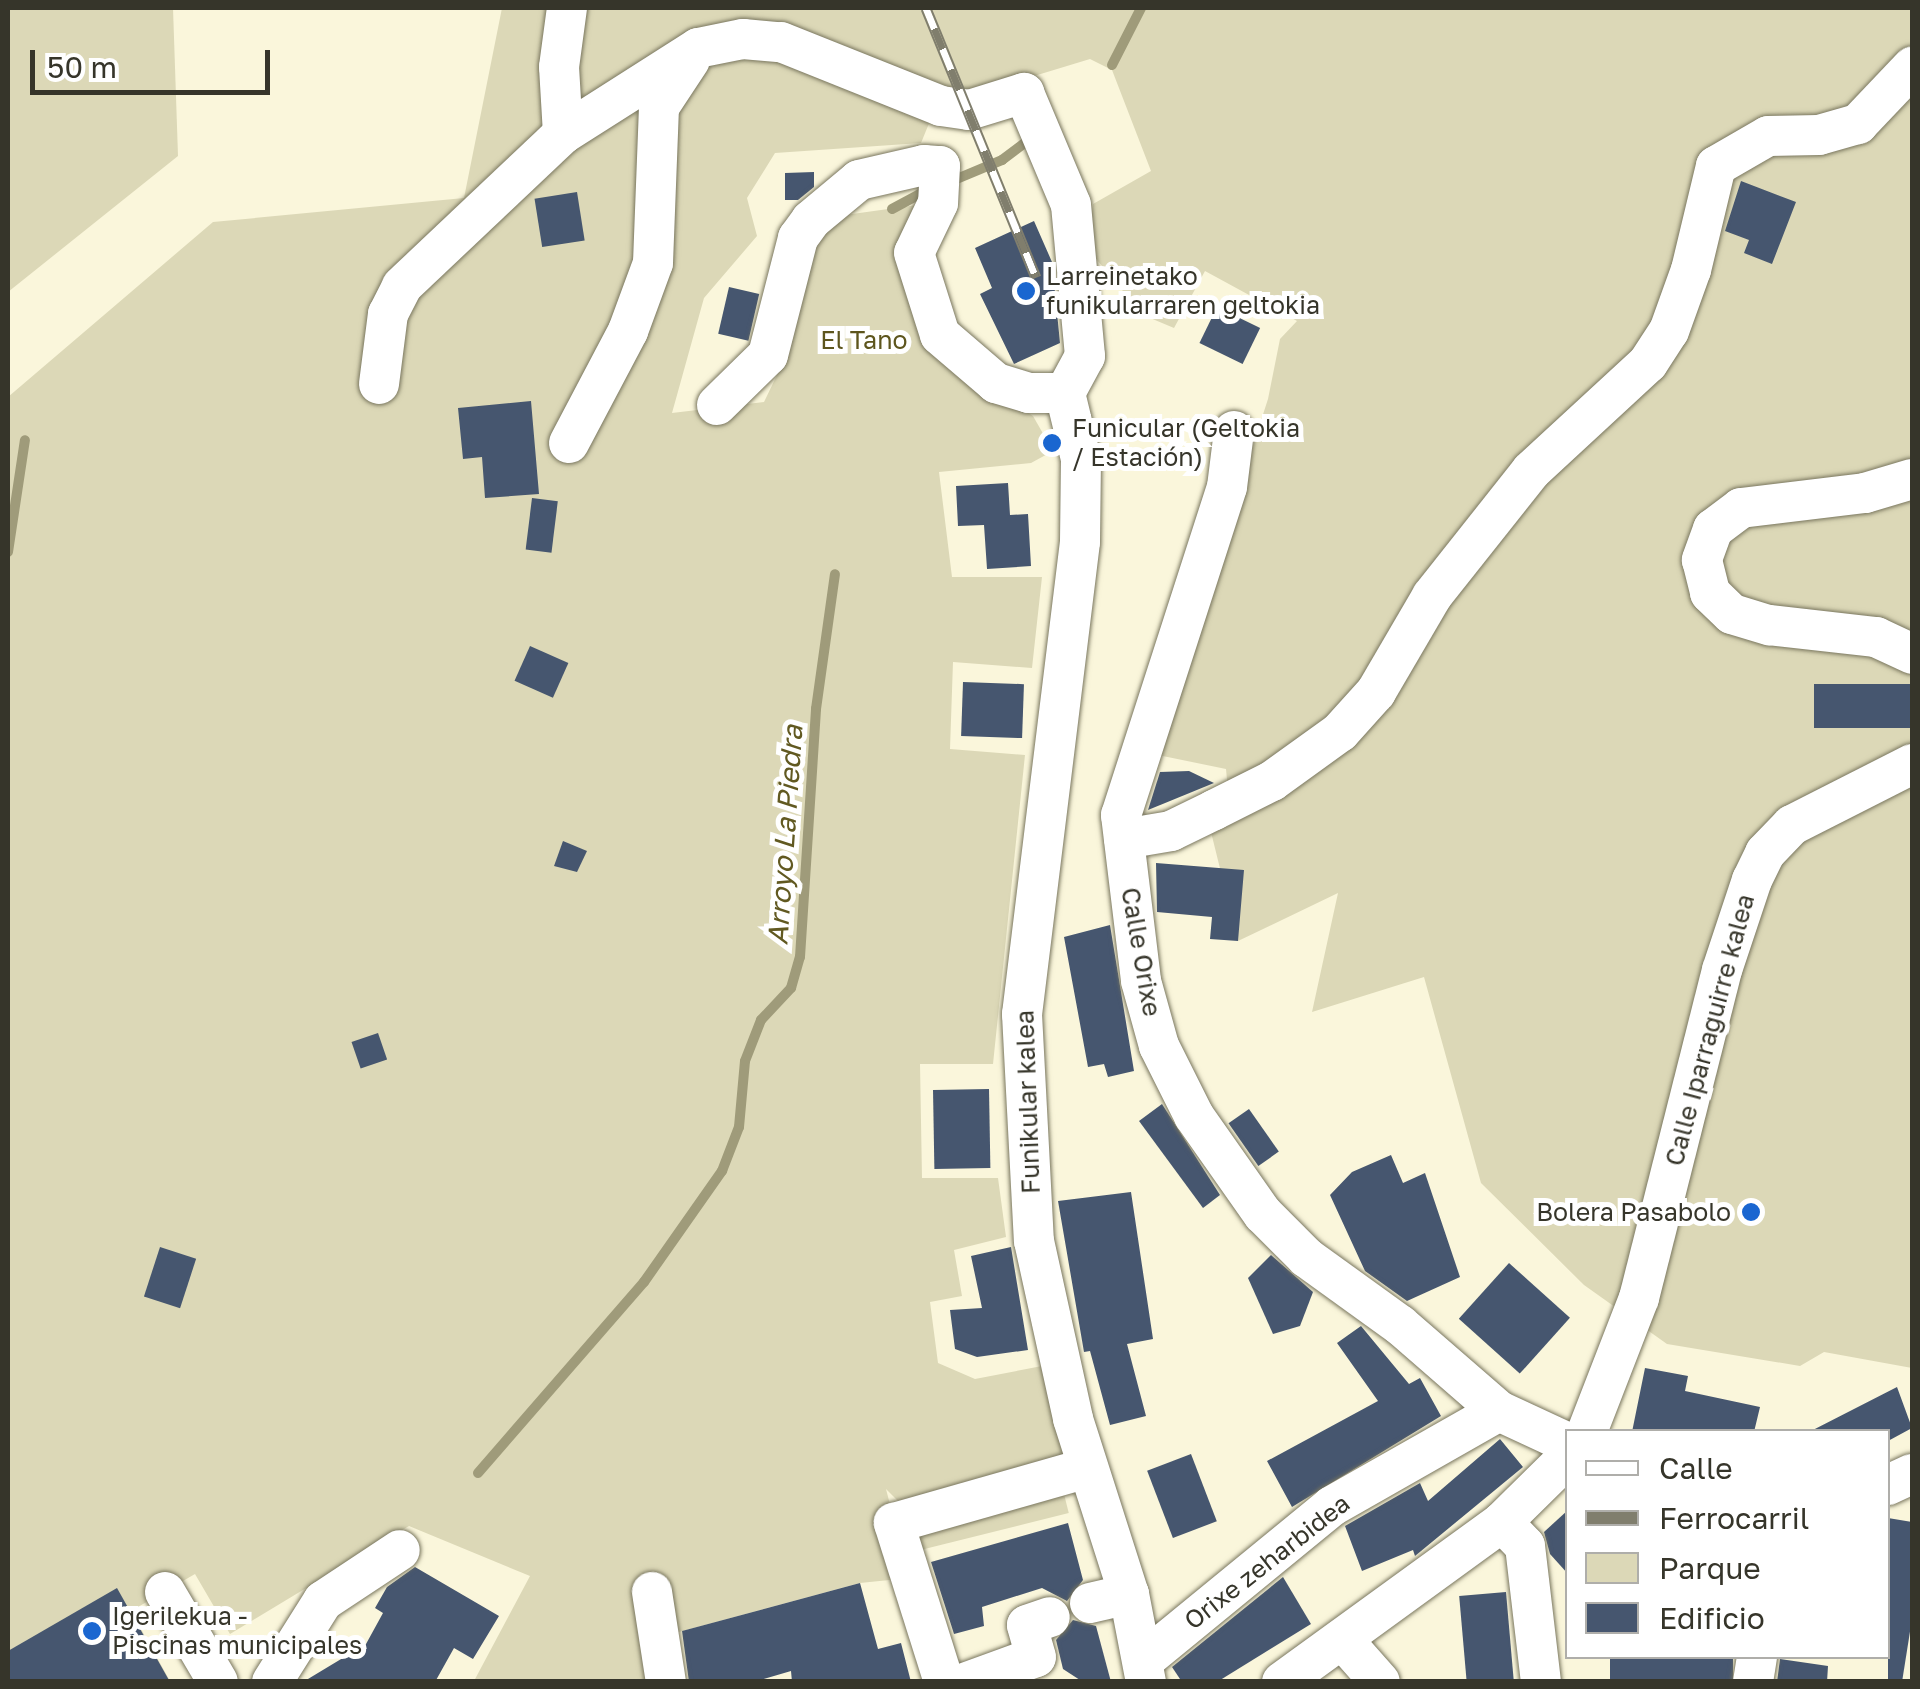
<!DOCTYPE html>
<meta charset="utf-8">
<style>
body{margin:0}
#map{position:relative;width:1920px;height:1689px;overflow:hidden;background:#faf6db;font-family:"Golos Text",sans-serif}
div>[style]{position:absolute}
[style*='--x']{left:calc(var(--x)*1px);top:calc(var(--y)*1px);width:calc(var(--w)*1px);rotate:calc(var(--a)*1deg)}
.green>*{inset:0;background:#dcd8b7;transform-origin:0 0}
.stream>*{height:10px;margin:-5px;padding:0 5px;transform-origin:5px;border-radius:5px;background:#9f9b7a}
.building>*{inset:0;background:#46566f;transform-origin:0 0}
.roads{filter:drop-shadow(0 0 2px #79765e) drop-shadow(0 0 2px #79765e)}
.minor>*{height:40px;margin:-20px;padding:0 20px;transform-origin:20px;border-radius:20px;background:#fff}
.rail>*{height:11px;margin-top:-5.5px;transform-origin:0;background:repeating-linear-gradient(90deg,#fff 0 22px,#807e6d 0 44px);box-sizing:border-box;border-block:2px solid #807e6d}
.dots>*{width:28px;height:28px;translate:-50% -50%;box-sizing:border-box;border:5px solid #fff;border-radius:50%}
span{translate:-50% -50%;white-space:nowrap;text-align:center;line-height:1.15;-webkit-text-stroke:10px #fff;paint-order:stroke}
.poi-label{font-size:25px;color:#36352a}
.left{translate:0 -50%;text-align:left}
.right{translate:-100% -50%;text-align:right}
.park-label{font-size:25px;color:#5d551d}
.street-label{font-size:25px;color:#36352a}
.water-label{font-size:28px;color:#615921;font-style:italic}
.frame{position:absolute;inset:0;border:10px solid #36352a;pointer-events:none}
.legend{position:absolute;left:1565px;top:1429px;width:325px;height:230px;box-sizing:border-box;background:#fff;border:2px solid #afaeaa;margin:0;padding:12px 18px;list-style:none;font-size:30px;color:#36352a}
.legend li{display:flex;align-items:center;gap:20px;height:50px}
.legend b{width:50px;border:2px solid #afaeaa}
.scale{position:absolute;left:30px;top:50px;width:240px;height:45px;box-sizing:border-box;border:5px solid #36352a;border-top:0;padding-left:12px;font-size:30px;line-height:35px;white-space:nowrap;color:#36352a;-webkit-text-stroke:8px #fff;paint-order:stroke}
</style>
<div id="map">
<div class="green">
<i style="clip-path:polygon(8px 8px,173px 8px,178px 156px,8px 292px)"></i>
<i style="clip-path:polygon(502px 8px,1912px 8px,1912px 1368px,1824px 1352px,1800px 1366px,1667px 1344px,1584px 1285px,1481px 1183px,1424px 977px,1312px 1012px,1338px 893px,1238px 941px,1208px 820px,1230px 812px,1226px 769px,1153px 754px,1268px 399px,1280px 339px,1297px 321px,1205px 271px,1174px 328px,1143px 315px,1087px 248px,1093px 204px,1151px 171px,1112px 70px,1090px 59px,1011px 83px,941px 94px,921px 143px,775px 153px,747px 198px,757px 236px,704px 298px,672px 413px,764px 402px,791px 346px,813px 246px,838px 216px,924px 204px,912px 279px,1009px 400px,1033px 416px,1053px 451px,1031px 463px,939px 472px,952px 577px,1042px 577px,1032px 668px,953px 662px,950px 749px,1025px 755px,993px 1064px,920px 1064px,922px 1178px,998px 1178px,1006px 1237px,954px 1250px,962px 1296px,930px 1302px,938px 1363px,975px 1379px,1042px 1366px,1068px 1457px,901px 1504px,886px 1489px,909px 1578px,860px 1583px,675px 1633px,666px 1681px,474px 1681px,530px 1576px,409px 1526px,230px 1634px,195px 1574px,131px 1611px,170px 1681px,8px 1681px,8px 397px,213px 222px,464px 198px)"></i>
<i style="left:1061px;top:1482px;width:32px;height:158px;rotate:76deg"></i>
</div>
<div class="stream">
<i style="--x:1112;--y:65;--w:64;--a:-63"></i>
<i style="--x:947;--y:183;--w:60;--a:-22.7"></i>
<i style="--x:1002;--y:160;--w:34;--a:-37"></i>
<i style="--x:892;--y:209;--w:44;--a:-28.3"></i>
<i style="--x:8;--y:552;--w:113;--a:-81.4"></i>
<i style="--x:478;--y:1473;--w:253;--a:-49"></i>
<i style="--x:644;--y:1282;--w:136;--a:-54.9"></i>
<i style="--x:722;--y:1171;--w:47;--a:-68.9"></i>
<i style="--x:739;--y:1127;--w:66;--a:-84.8"></i>
<i style="--x:745;--y:1061;--w:44;--a:-68.7"></i>
<i style="--x:761;--y:1020;--w:44;--a:-46.8"></i>
<i style="--x:791;--y:988;--w:32;--a:-74"></i>
<i style="--x:800;--y:957;--w:249;--a:-86.3"></i>
<i style="--x:816;--y:709;--w:136;--a:-82"></i>
</div>
<div class="building">
<i style="clip-path:polygon(814px 172px,814px 187px,798px 200px,785px 200px,785px 173px)"></i>
<i style="clip-path:polygon(1741px 181px,1796px 202px,1772px 264px,1744px 253px,1749px 240px,1725px 231px)"></i>
<i style="left:577px;top:192px;width:49px;height:43px;rotate:81deg"></i>
<i style="clip-path:polygon(1034px 221px,1052px 262px,1060px 343px,1014px 364px,980px 294px,992px 288px,975px 248px)"></i>
<i style="left:729px;top:287px;width:31px;height:48px;rotate:13deg"></i>
<i style="left:1217px;top:307px;width:48px;height:40px;rotate:26deg"></i>
<i style="clip-path:polygon(531px 401px,539px 494px,485px 498px,482px 457px,463px 459px,458px 408px)"></i>
<i style="clip-path:polygon(1008px 483px,1010px 515px,1028px 514px,1031px 566px,987px 569px,984px 525px,958px 526px,956px 486px)"></i>
<i style="left:532px;top:498px;width:26px;height:52px;rotate:7deg"></i>
<i style="left:530px;top:646px;width:42px;height:38px;rotate:24deg"></i>
<i style="left:963px;top:682px;width:61px;height:54px;rotate:2deg"></i>
<i style="left:1912px;top:684px;width:44px;height:98px;rotate:90deg"></i>
<i style="clip-path:polygon(1189px 771px,1214px 783px,1148px 810px,1160px 772px)"></i>
<i style="clip-path:polygon(563px 841px,587px 851px,577px 872px,554px 866px)"></i>
<i style="clip-path:polygon(1156px 863px,1244px 870px,1238px 941px,1210px 939px,1212px 917px,1157px 912px)"></i>
<i style="clip-path:polygon(1110px 925px,1134px 1071px,1108px 1077px,1104px 1064px,1088px 1067px,1064px 937px)"></i>
<i style="left:378px;top:1033px;width:28px;height:28px;rotate:71deg"></i>
<i style="left:989px;top:1089px;width:79px;height:56px;rotate:89deg"></i>
<i style="clip-path:polygon(1162px 1104px,1220px 1195px,1203px 1208px,1139px 1121px)"></i>
<i style="left:1249px;top:1109px;width:52px;height:25px;rotate:55deg"></i>
<i style="clip-path:polygon(1391px 1155px,1403px 1183px,1425px 1173px,1460px 1277px,1407px 1301px,1365px 1271px,1330px 1195px,1352px 1172px)"></i>
<i style="clip-path:polygon(1131px 1192px,1153px 1339px,1127px 1344px,1146px 1416px,1110px 1425px,1090px 1351px,1084px 1352px,1058px 1201px)"></i>
<i style="left:160px;top:1247px;width:38px;height:52px;rotate:18deg"></i>
<i style="clip-path:polygon(1011px 1247px,1028px 1350px,977px 1357px,955px 1349px,950px 1310px,982px 1308px,971px 1256px)"></i>
<i style="clip-path:polygon(1271px 1255px,1313px 1292px,1300px 1326px,1273px 1334px,1248px 1278px)"></i>
<i style="left:1509px;top:1263px;width:82px;height:75px;rotate:42deg"></i>
<i style="clip-path:polygon(1361px 1326px,1409px 1384px,1420px 1378px,1441px 1416px,1292px 1507px,1267px 1461px,1378px 1401px,1337px 1343px)"></i>
<i style="clip-path:polygon(1645px 1368px,1688px 1376px,1685px 1391px,1760px 1407px,1754px 1432px,1632px 1432px)"></i>
<i style="clip-path:polygon(1897px 1387px,1912px 1428px,1888px 1441px,1888px 1432px,1809px 1432px)"></i>
<i style="clip-path:polygon(1500px 1439px,1523px 1467px,1415px 1556px,1413px 1550px,1362px 1571px,1345px 1526px,1420px 1483px,1428px 1501px)"></i>
<i style="left:1191px;top:1454px;width:72px;height:47px;rotate:69deg"></i>
<i style="clip-path:polygon(1568px 1510px,1568px 1574px,1550px 1554px,1544px 1532px)"></i>
<i style="clip-path:polygon(1888px 1518px,1912px 1522px,1912px 1619px,1902px 1682px,1888px 1682px)"></i>
<i style="clip-path:polygon(1068px 1523px,1083px 1580px,1067px 1601px,1042px 1588px,982px 1607px,984px 1626px,954px 1634px,931px 1562px)"></i>
<i style="clip-path:polygon(415px 1567px,499px 1616px,473px 1659px,454px 1648px,435px 1682px,303px 1682px,366px 1644px,383px 1613px,375px 1608px,387px 1587px)"></i>
<i style="clip-path:polygon(1283px 1577px,1311px 1624px,1217px 1682px,1182px 1682px,1172px 1667px)"></i>
<i style="clip-path:polygon(860px 1583px,878px 1649px,901px 1643px,911px 1682px,792px 1682px,791px 1671px,753px 1682px,689px 1682px,682px 1631px)"></i>
<i style="clip-path:polygon(117px 1588px,170px 1682px,8px 1682px,8px 1651px)"></i>
<i style="left:1506px;top:1592px;width:90px;height:47px;rotate:85deg"></i>
<i style="clip-path:polygon(1073px 1620px,1096px 1626px,1111px 1682px,1083px 1682px,1063px 1669px,1056px 1640px)"></i>
<i style="left:1610px;top:1656px;width:123px;height:26px"></i>
<i style="clip-path:polygon(1780px 1659px,1828px 1666px,1827px 1682px,1777px 1682px)"></i>
</div>
<div class="roads">
<div class="minor">
<i style="--x:563;--y:134;--w:67;--a:-93.4"></i>
<i style="--x:559;--y:67;--w:60;--a:-82.3"></i>
<i style="--x:379;--y:384;--w:71;--a:-82.7"></i>
<i style="--x:388;--y:314;--w:31;--a:-63"></i>
<i style="--x:402;--y:286;--w:221;--a:-43.4"></i>
<i style="--x:563;--y:134;--w:160;--a:-32.5"></i>
<i style="--x:698;--y:48;--w:46;--a:-11.3"></i>
<i style="--x:743;--y:39;--w:38;--a:5"></i>
<i style="--x:781;--y:42;--w:172;--a:21.8"></i>
<i style="--x:941;--y:106;--w:28;--a:8"></i>
<i style="--x:969;--y:110;--w:58;--a:-17.2"></i>
<i style="--x:1024;--y:93;--w:121;--a:67.2"></i>
<i style="--x:1071;--y:205;--w:152;--a:84.7"></i>
<i style="--x:1085;--y:356;--w:42;--a:118.4"></i>
<i style="--x:1065;--y:393;--w:68;--a:76.4"></i>
<i style="--x:1081;--y:459;--w:83;--a:90.7"></i>
<i style="--x:1080;--y:542;--w:476;--a:97"></i>
<i style="--x:1022;--y:1014;--w:227;--a:87"></i>
<i style="--x:1034;--y:1241;--w:182;--a:77.6"></i>
<i style="--x:1073;--y:1419;--w:184;--a:72.3"></i>
<i style="--x:1129;--y:1594;--w:90;--a:79.1"></i>
<i style="--x:717;--y:405;--w:71;--a:-44.4"></i>
<i style="--x:768;--y:355;--w:121;--a:-75.6"></i>
<i style="--x:798;--y:238;--w:22;--a:-54"></i>
<i style="--x:811;--y:220;--w:62;--a:-39.8"></i>
<i style="--x:859;--y:180;--w:67;--a:-13"></i>
<i style="--x:924;--y:165;--w:16;--a:4"></i>
<i style="--x:940;--y:166;--w:37;--a:93"></i>
<i style="--x:938;--y:203;--w:55;--a:115.6"></i>
<i style="--x:914;--y:253;--w:86;--a:72.4"></i>
<i style="--x:940;--y:335;--w:74;--a:40.6"></i>
<i style="--x:996;--y:383;--w:34;--a:17"></i>
<i style="--x:1029;--y:393;--w:36;--a:0"></i>
<i style="--x:1234;--y:431;--w:56;--a:97.1"></i>
<i style="--x:1227;--y:487;--w:345;--a:107.9"></i>
<i style="--x:1121;--y:815;--w:167;--a:83.1"></i>
<i style="--x:1141;--y:981;--w:67;--a:74.5"></i>
<i style="--x:1159;--y:1046;--w:78;--a:63.4"></i>
<i style="--x:1194;--y:1116;--w:120;--a:54.9"></i>
<i style="--x:1263;--y:1214;--w:62;--a:45"></i>
<i style="--x:1307;--y:1258;--w:115;--a:35.8"></i>
<i style="--x:1400;--y:1325;--w:131;--a:41"></i>
<i style="--x:1499;--y:1411;--w:76;--a:24.9"></i>
<i style="--x:569;--y:443;--w:127;--a:-62.2"></i>
<i style="--x:628;--y:331;--w:72;--a:-69.8"></i>
<i style="--x:653;--y:263;--w:156;--a:-87.8"></i>
<i style="--x:659;--y:107;--w:56;--a:-56.6"></i>
<i style="--x:1912;--y:479;--w:49;--a:163.4"></i>
<i style="--x:1865;--y:493;--w:125;--a:173.1"></i>
<i style="--x:1741;--y:508;--w:35;--a:143"></i>
<i style="--x:1713;--y:529;--w:33;--a:110"></i>
<i style="--x:1702;--y:560;--w:34;--a:76"></i>
<i style="--x:1710;--y:593;--w:30;--a:44"></i>
<i style="--x:1732;--y:614;--w:39;--a:17"></i>
<i style="--x:1769;--y:625;--w:108;--a:6.4"></i>
<i style="--x:1876;--y:637;--w:40;--a:25"></i>
<i style="--x:1124;--y:839;--w:48;--a:-9.7"></i>
<i style="--x:1171;--y:831;--w:48;--a:-26"></i>
<i style="--x:1214;--y:810;--w:65;--a:-26.6"></i>
<i style="--x:1272;--y:781;--w:84;--a:-35.8"></i>
<i style="--x:1340;--y:732;--w:54;--a:-48"></i>
<i style="--x:1376;--y:692;--w:111;--a:-59.7"></i>
<i style="--x:1432;--y:596;--w:159;--a:-51.6"></i>
<i style="--x:1531;--y:471;--w:159;--a:-42.7"></i>
<i style="--x:1648;--y:363;--w:38;--a:-57"></i>
<i style="--x:1669;--y:331;--w:65;--a:-70.2"></i>
<i style="--x:1691;--y:270;--w:107;--a:-76.5"></i>
<i style="--x:1716;--y:166;--w:60;--a:-30"></i>
<i style="--x:1768;--y:136;--w:51;--a:-1.1"></i>
<i style="--x:1819;--y:135;--w:41;--a:-15.8"></i>
<i style="--x:1858;--y:124;--w:79;--a:-46.5"></i>
<i style="--x:1587;--y:1432;--w:144;--a:-68.8"></i>
<i style="--x:1639;--y:1298;--w:338;--a:-75.8"></i>
<i style="--x:1722;--y:970;--w:95;--a:-71.6"></i>
<i style="--x:1752;--y:880;--w:30;--a:-64"></i>
<i style="--x:1765;--y:853;--w:39;--a:-46"></i>
<i style="--x:1792;--y:825;--w:135;--a:-26.9"></i>
<i style="--x:1888;--y:1485;--w:26;--a:-25"></i>
<i style="--x:1502;--y:1522;--w:33;--a:46"></i>
<i style="--x:1525;--y:1546;--w:137;--a:83.3"></i>
<i style="--x:165;--y:1592;--w:104;--a:59.5"></i>
<i style="--x:652;--y:1592;--w:91;--a:81.2"></i>
<i style="--x:1090;--y:1603;--w:40;--a:-13"></i>
<i style="--x:1342;--y:1639;--w:57;--a:48.5"></i>
<i style="--x:1144;--y:1660;--w:243;--a:-39.3"></i>
<i style="--x:1332;--y:1506;--w:192;--a:-29.6"></i>
<i style="--x:272;--y:1682;--w:96;--a:-57.8"></i>
<i style="--x:323;--y:1601;--w:92;--a:-33.5"></i>
<i style="--x:944;--y:1682;--w:167;--a:-107.5"></i>
<i style="--x:894;--y:1523;--w:201;--a:-15.9"></i>
<i style="--x:967;--y:1682;--w:73;--a:-19.9"></i>
<i style="--x:1036;--y:1657;--w:33;--a:-106"></i>
<i style="--x:1027;--y:1625;--w:24;--a:-19"></i>
<i style="--x:1282;--y:1682;--w:272;--a:-36"></i>
<i style="--x:1502;--y:1522;--w:93;--a:-44.6"></i>
<i style="--x:1753;--y:1682;--w:26;--a:-81"></i>
</div>
</div>
<div class="rail">
<i style="--x:926;--y:8;--w:291;--a:67.8"></i>
</div>
<div class="dots">
<i style="left:1026px;top:291px;background:#1a66d0"></i>
<i style="left:1052px;top:443px;background:#1a66d0"></i>
<i style="left:1751px;top:1212px;background:#1a66d0"></i>
<i style="left:92px;top:1631px;background:#1a66d0"></i>
</div>
<div class="poi-label">
<span class="left" style="left:1046px;top:291px">Larreinetako<br>funikularraren geltokia</span>
<span class="left" style="left:1072px;top:443px">Funicular (Geltokia<br>/ Estación)</span>
<span class="right" style="left:1731px;top:1212px">Bolera Pasabolo</span>
<span class="left" style="left:112px;top:1631px">Igerilekua -<br>Piscinas municipales</span>
</div>
<div class="park-label">
<span style="left:864px;top:340px">El Tano</span>
</div>
<div class="street-label">
<span style="left:1141px;top:952px;rotate:80deg">Calle Orixe</span>
<span style="left:1710px;top:1030px;rotate:-75deg">Calle Iparraguirre kalea</span>
<span style="left:1028px;top:1102px;rotate:-92deg">Funikular kalea</span>
<span style="left:1267px;top:1562px;rotate:-38deg">Orixe zeharbidea</span>
</div>
<div class="water-label">
<span style="left:785px;top:835px;rotate:-86deg">Arroyo La Piedra</span>
</div>
<div class="frame"></div>
<ul class="legend">
<li><b style="height:12px;background:#fff"></b>Calle</li>
<li><b style="height:12px;background:#807e6d"></b>Ferrocarril</li>
<li><b style="height:28px;background:#dcd8b7"></b>Parque</li>
<li><b style="height:28px;background:#46566f"></b>Edificio</li>
</ul>
<div class="scale">50 m</div>
</div>
